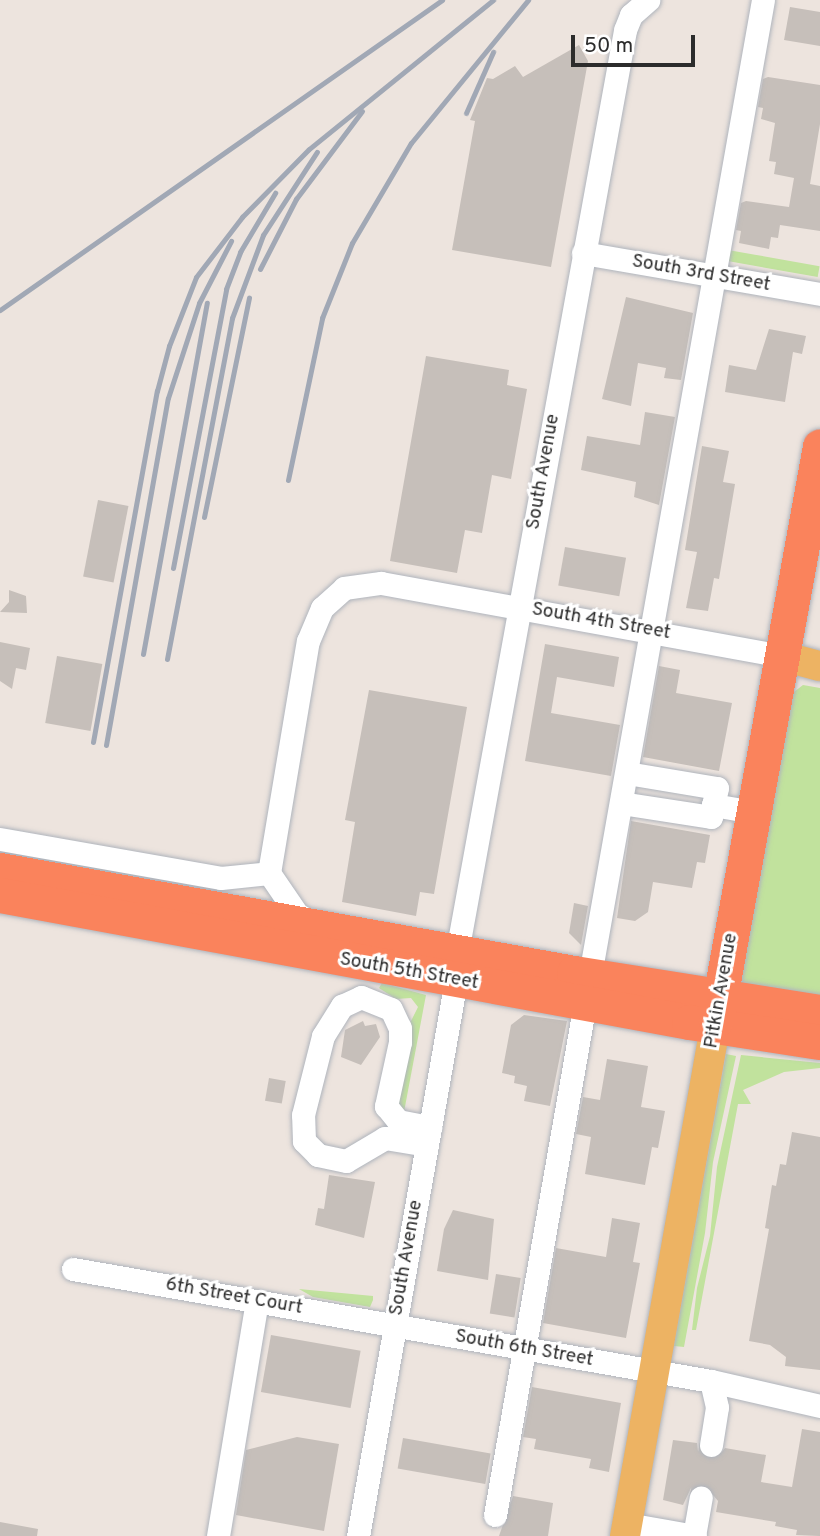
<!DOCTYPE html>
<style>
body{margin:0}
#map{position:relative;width:820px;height:1536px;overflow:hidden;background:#ede4de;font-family:Overpass,sans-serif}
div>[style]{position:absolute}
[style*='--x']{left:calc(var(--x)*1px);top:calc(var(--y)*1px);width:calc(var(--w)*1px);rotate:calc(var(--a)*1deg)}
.green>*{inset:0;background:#c1e29d;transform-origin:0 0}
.building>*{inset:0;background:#c6bfba;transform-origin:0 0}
.minor-tunnel>*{height:23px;margin-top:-11.5px;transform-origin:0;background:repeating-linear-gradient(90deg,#c6bfba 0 23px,transparent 0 34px)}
.roads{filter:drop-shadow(0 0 2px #afb4bc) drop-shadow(0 0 2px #afb4bc)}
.minor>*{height:23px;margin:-11.5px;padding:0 11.5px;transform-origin:11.5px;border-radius:11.5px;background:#fff}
.major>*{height:30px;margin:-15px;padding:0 15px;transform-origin:15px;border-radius:15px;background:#edb363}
.highway>*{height:35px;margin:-17.5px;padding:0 17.5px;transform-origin:17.5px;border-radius:17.5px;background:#fa835c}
.rail>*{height:5px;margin:-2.5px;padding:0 2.5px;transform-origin:2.5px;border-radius:2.5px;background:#a1a8b5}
span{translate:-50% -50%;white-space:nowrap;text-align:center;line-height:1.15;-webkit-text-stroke:6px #fff;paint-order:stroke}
.street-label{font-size:19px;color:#2c2c2c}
.scale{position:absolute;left:571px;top:35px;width:124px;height:32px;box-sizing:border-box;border:4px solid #2c2c2c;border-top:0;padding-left:9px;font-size:21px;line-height:24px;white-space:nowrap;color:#2c2c2c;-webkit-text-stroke:5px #fff;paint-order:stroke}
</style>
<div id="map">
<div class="green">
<i style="left:728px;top:250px;width:93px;height:11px;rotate:10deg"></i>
<i style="clip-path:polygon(803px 685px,820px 688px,820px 1001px,743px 985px,740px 978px,790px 695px)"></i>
<i style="clip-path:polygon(382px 983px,426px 995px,404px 1112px,396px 1104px,410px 1023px,418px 1007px,411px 998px,396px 999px,379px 988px)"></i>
<i style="clip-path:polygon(726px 1054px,736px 1056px,713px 1162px,705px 1233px,684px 1347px,674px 1346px)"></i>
<i style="clip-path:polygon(741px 1055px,820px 1063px,820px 1068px,784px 1072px,743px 1090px,751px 1104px,738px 1104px,696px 1330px,692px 1330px,697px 1288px,710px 1236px,717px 1167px)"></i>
<i style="clip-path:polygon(299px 1289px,373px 1296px,373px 1300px,370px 1307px,313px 1297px)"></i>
</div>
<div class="building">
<i style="clip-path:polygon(790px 7px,820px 12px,820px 46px,784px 40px)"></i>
<i style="clip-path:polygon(579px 45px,588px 61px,551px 267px,452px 250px,475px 121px,470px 120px,487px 78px,493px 79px,515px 66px,523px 77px)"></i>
<i style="clip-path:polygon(768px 77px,820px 85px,820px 124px,810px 184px,820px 186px,820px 231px,780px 225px,778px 238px,771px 237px,769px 249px,739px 243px,741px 231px,736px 230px,741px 203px,746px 201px,789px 207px,794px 178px,774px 174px,776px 162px,769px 161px,775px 123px,761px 119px,763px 108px,758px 107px,763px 79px)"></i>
<i style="clip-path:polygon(626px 297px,693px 313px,681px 380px,664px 378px,666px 368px,638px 363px,631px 406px,602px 399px)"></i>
<i style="clip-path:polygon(769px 329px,806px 336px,802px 354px,793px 352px,785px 402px,725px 392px,729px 365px,756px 370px)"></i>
<i style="clip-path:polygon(426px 356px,509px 370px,507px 385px,527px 389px,511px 479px,492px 475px,482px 533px,465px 530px,457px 573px,390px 561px)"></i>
<i style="clip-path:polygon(645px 412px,675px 417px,659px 505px,634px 497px,636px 482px,581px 470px,587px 436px,640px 445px)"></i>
<i style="clip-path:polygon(702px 446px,729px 451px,723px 482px,735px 484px,719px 579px,714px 578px,708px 611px,686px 608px,697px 552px,685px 550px)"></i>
<i style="left:98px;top:500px;width:31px;height:78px;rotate:11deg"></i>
<i style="left:565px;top:547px;width:62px;height:39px;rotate:10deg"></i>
<i style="clip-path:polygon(9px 590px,26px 596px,27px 613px,0 612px,9px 602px)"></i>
<i style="clip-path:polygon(0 642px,30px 648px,26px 670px,16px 668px,12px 689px,0 681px)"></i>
<i style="clip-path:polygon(545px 644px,619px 657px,614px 687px,557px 677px,551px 713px,620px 725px,611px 776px,525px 761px)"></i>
<i style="left:57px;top:656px;width:46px;height:68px;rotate:10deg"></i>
<i style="clip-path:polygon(659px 666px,680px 670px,676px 693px,732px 703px,719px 771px,643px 757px)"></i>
<i style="clip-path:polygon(369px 690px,467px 707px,434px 894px,420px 892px,416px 916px,342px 902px,355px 822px,345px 820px)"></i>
<i style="clip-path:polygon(631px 821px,710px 835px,705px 863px,697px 862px,692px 888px,653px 882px,648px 912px,635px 921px,617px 918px)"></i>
<i style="clip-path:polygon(574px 903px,588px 906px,581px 945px,569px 933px)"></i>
<i style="clip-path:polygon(524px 1015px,567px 1021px,550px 1106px,524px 1101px,527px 1086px,514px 1083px,515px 1076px,502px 1073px,511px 1025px)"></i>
<i style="clip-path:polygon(363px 1021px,365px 1026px,376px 1024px,380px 1037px,361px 1065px,341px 1057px,345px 1030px)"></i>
<i style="clip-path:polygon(607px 1059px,648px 1066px,641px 1107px,665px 1111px,658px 1148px,652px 1147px,645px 1185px,585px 1174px,591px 1137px,576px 1134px,583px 1097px,600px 1100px)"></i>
<i style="left:269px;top:1078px;width:17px;height:23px;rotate:10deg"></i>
<i style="clip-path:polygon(792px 1132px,820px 1137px,820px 1370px,785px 1366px,786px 1357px,770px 1345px,749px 1341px,769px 1229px,765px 1228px,772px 1185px,776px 1186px,780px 1164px,786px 1165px)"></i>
<i style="clip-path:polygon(329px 1175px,375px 1182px,364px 1238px,315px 1225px,318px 1208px,324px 1209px)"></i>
<i style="clip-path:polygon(453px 1210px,494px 1219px,488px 1280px,437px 1271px,444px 1229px)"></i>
<i style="clip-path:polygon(612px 1218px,640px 1223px,633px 1262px,640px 1263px,626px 1338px,543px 1323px,556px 1248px,606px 1257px)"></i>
<i style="left:496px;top:1274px;width:25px;height:40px;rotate:9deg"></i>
<i style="left:271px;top:1335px;width:91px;height:58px;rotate:10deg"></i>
<i style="clip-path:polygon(532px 1387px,621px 1403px,609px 1472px,589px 1468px,591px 1459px,534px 1449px,536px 1439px,523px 1437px)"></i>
<i style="clip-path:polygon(802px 1429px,820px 1432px,820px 1536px,796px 1535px,797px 1530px,775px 1526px,776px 1522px,716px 1512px,718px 1501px,704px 1484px,691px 1488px,683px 1505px,663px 1500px,673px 1440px,697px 1443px,698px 1451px,708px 1459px,717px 1458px,725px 1448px,766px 1455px,761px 1482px,792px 1487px)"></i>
<i style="clip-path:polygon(297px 1437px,339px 1444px,324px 1531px,236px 1515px,246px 1450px)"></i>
<i style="left:403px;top:1438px;width:89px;height:31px;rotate:10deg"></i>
<i style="clip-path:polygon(513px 1496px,553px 1503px,548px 1536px,499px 1536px)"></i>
<i style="clip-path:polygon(0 1522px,38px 1529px,37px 1536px,0 1536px)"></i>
</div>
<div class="minor-tunnel">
<i style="--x:701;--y:1498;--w:54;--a:-79.3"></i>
</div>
<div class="roads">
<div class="minor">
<i style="--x:583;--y:253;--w:241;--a:9.8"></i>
<i style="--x:627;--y:773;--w:91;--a:9.5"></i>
<i style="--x:717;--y:788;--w:17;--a:103"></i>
<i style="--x:713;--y:805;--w:42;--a:9.7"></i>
<i style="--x:621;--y:803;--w:91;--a:8.8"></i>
<i style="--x:711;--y:817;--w:12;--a:-81"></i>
<i style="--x:0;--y:839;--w:224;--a:10"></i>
<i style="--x:221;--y:878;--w:48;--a:-5.9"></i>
<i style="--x:313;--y:923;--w:18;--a:-151"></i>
<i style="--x:297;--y:914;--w:50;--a:-124.3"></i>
<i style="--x:269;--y:873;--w:235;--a:-80.5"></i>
<i style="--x:308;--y:641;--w:36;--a:-67"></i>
<i style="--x:322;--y:608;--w:30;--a:-42"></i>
<i style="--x:344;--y:588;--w:37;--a:-8"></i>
<i style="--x:381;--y:583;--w:408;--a:10.3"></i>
<i style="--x:457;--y:952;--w:937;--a:-79.67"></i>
<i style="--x:625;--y:30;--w:16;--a:-68"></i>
<i style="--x:631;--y:15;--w:23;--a:-41"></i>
<i style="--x:590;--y:975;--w:990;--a:-79.94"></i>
<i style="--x:427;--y:1145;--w:43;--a:-170.5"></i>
<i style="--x:385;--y:1138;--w:45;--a:149.5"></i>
<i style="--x:346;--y:1161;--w:29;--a:-168"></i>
<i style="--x:318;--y:1155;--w:20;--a:-135"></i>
<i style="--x:304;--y:1141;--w:26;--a:-92"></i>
<i style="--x:303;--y:1115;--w:81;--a:-75.8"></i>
<i style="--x:323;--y:1036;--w:36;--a:-58"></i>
<i style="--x:342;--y:1006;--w:21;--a:-25"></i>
<i style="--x:361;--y:997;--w:32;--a:22"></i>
<i style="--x:391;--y:1009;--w:21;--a:65"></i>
<i style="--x:400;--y:1028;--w:14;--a:90"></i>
<i style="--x:400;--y:1042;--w:66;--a:102.3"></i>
<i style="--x:386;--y:1106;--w:19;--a:51"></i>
<i style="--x:398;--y:1121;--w:33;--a:11"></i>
<i style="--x:73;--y:1269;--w:648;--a:9.96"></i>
<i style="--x:711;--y:1381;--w:112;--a:12.9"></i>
<i style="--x:711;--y:1445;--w:38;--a:-81"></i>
<i style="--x:717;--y:1407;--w:27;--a:-103"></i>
<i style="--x:495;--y:1515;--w:520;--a:-80.03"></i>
<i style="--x:627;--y:1524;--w:69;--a:10"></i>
<i style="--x:218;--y:1536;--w:238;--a:-80.6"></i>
<i style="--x:358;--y:1536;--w:565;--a:-80"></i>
<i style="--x:694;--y:1536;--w:39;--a:-80"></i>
</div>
<div class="major">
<i style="--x:782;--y:656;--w:39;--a:15"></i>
<i style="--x:625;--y:1536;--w:517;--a:-79.97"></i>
</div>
<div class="highway">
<i style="--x:0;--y:870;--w:583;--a:10.17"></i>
<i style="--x:574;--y:973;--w:249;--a:9"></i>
<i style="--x:0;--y:895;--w:701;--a:10.44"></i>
<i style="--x:689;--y:1022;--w:133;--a:8.7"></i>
<i style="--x:716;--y:1020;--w:583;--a:-79.73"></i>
</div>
</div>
<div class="rail">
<i style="--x:466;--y:113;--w:67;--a:-66.1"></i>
<i style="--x:260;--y:269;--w:79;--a:-62.8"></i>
<i style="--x:296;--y:199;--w:110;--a:-53.1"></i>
<i style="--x:0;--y:310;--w:540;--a:-35.04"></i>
<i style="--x:288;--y:480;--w:166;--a:-78.1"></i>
<i style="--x:322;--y:318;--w:81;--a:-68.2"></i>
<i style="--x:352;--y:243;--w:116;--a:-59.5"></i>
<i style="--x:411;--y:143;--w:185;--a:-50.7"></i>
<i style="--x:204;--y:517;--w:224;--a:-78.4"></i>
<i style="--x:173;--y:568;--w:284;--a:-79.2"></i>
<i style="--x:226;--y:289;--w:40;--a:-69"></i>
<i style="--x:240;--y:252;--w:69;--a:-59.3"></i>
<i style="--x:143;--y:654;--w:357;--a:-79.7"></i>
<i style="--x:167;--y:659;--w:347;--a:-79.2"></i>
<i style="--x:232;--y:318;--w:89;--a:-69.5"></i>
<i style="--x:263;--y:235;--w:99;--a:-57"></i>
<i style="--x:93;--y:742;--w:357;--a:-79.7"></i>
<i style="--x:157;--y:391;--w:47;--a:-75.1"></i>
<i style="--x:169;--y:346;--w:74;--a:-68.6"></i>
<i style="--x:196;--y:277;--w:76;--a:-52.5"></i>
<i style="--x:242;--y:217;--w:95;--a:-45.4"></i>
<i style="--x:309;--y:149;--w:237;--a:-39"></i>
<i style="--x:106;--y:745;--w:352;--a:-79.9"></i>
<i style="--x:168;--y:398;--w:100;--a:-71.9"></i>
<i style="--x:199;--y:303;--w:70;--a:-62.7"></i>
</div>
<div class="street-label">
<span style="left:701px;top:274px;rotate:10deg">South 3rd Street</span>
<span style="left:544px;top:472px;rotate:-80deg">South Avenue</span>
<span style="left:601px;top:622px;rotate:10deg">South 4th Street</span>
<span style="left:409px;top:972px;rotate:10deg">South 5th Street</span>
<span style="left:722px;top:991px;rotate:-80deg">Pitkin Avenue</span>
<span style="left:407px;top:1258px;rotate:-80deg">South Avenue</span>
<span style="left:234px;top:1297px;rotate:10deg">6th Street Court</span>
<span style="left:524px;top:1349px;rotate:10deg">South 6th Street</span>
</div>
<div class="scale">50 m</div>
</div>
